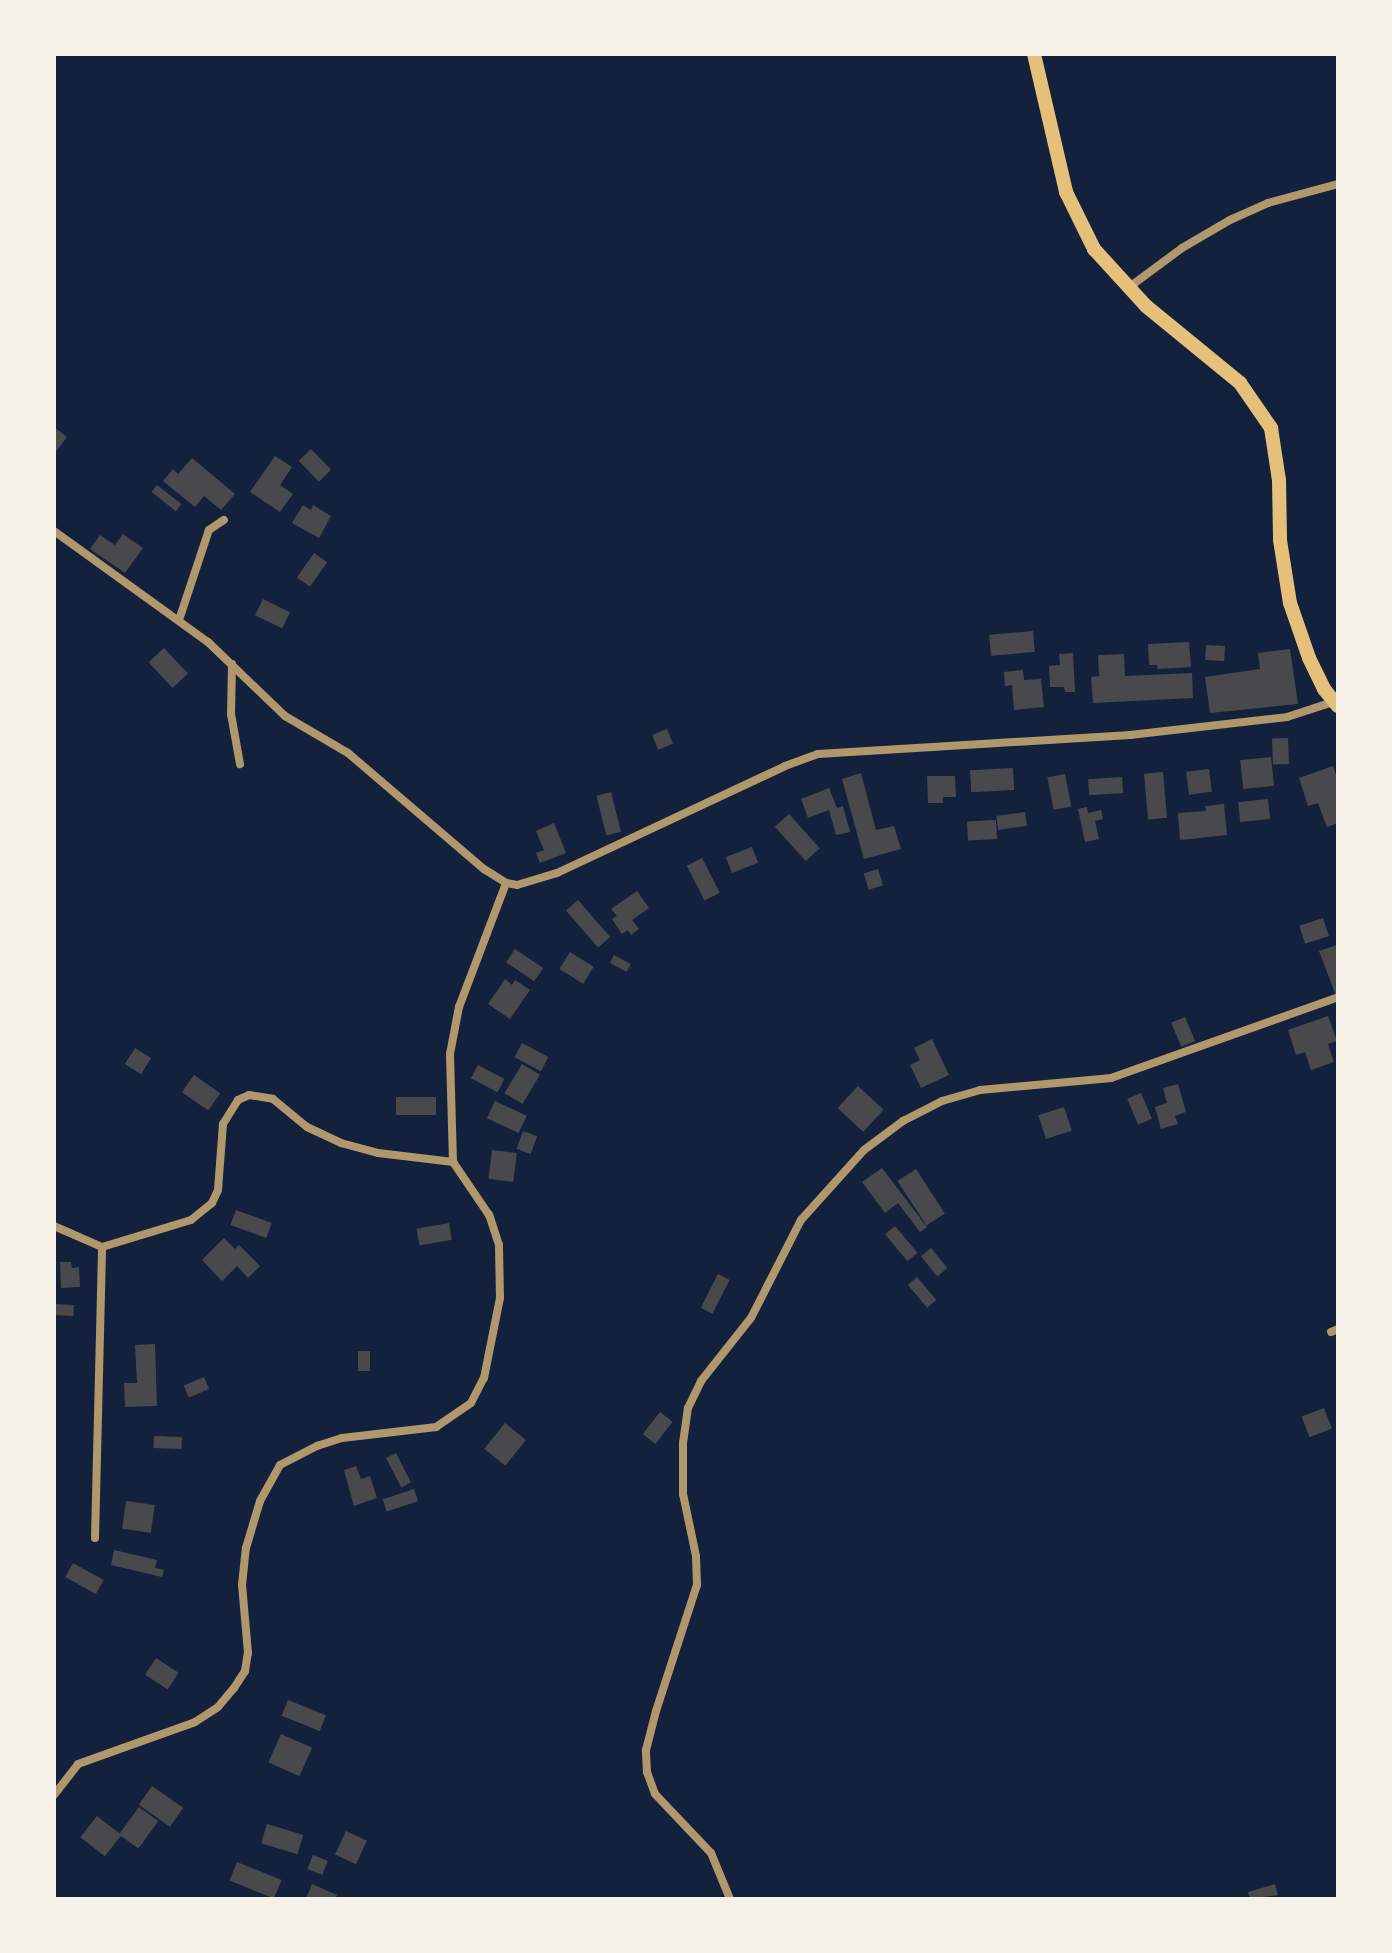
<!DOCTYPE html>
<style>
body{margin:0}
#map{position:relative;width:1392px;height:1953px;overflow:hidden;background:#14213d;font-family:Overpass,sans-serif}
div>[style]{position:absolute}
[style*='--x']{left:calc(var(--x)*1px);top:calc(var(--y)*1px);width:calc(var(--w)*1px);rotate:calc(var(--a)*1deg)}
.building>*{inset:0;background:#48494c;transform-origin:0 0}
.minor>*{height:8px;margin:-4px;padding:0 4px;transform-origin:4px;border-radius:4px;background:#b1986c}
.secondary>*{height:14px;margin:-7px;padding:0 7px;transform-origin:7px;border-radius:7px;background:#e5c07b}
span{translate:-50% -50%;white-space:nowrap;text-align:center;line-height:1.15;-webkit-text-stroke:6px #f6f1e7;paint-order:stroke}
.frame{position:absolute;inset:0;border:56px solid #f6f1e7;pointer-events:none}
</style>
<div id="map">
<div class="building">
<i style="clip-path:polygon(54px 427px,67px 437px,54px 454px)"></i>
<i style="left:311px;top:449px;width:29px;height:17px;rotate:46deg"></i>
<i style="clip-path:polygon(275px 456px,292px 467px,280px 485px,293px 494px,280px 512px,250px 492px)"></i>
<i style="clip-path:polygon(192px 458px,235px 494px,221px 510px,204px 496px,195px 507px,163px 481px,173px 469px,178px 474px)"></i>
<i style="left:157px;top:485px;width:31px;height:9px;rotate:38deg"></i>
<i style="clip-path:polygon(303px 505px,311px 510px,313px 505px,331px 516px,319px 538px,292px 523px)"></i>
<i style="clip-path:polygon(123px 534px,143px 548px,125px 573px,90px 549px,100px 535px,115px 545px)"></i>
<i style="left:314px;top:553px;width:16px;height:30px;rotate:35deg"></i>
<i style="left:263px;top:599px;width:30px;height:18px;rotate:26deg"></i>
<i style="left:1033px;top:631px;width:21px;height:44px;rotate:85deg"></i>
<i style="clip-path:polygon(1189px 642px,1191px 667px,1158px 669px,1157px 665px,1149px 665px,1148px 644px)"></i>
<i style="left:1206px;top:645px;width:19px;height:15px;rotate:3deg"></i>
<i style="left:164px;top:648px;width:35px;height:21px;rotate:47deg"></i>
<i style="clip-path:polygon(1290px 649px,1298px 704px,1210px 713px,1205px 677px,1260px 669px,1258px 653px)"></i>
<i style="clip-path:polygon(1073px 653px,1075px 692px,1065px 692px,1064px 687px,1050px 687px,1049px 666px,1060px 665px,1059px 654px)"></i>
<i style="clip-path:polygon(1124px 654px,1125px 676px,1192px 673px,1193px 698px,1093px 703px,1091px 677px,1099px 676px,1098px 655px)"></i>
<i style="clip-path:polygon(1023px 670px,1024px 680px,1041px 679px,1044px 707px,1014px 710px,1012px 685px,1005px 686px,1004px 672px)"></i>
<i style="left:667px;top:729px;width:16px;height:16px;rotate:68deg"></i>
<i style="left:1288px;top:738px;width:26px;height:16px;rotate:88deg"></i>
<i style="left:1271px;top:757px;width:29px;height:31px;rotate:84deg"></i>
<i style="clip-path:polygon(1333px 766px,1338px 781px,1338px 823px,1327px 827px,1318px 803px,1308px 806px,1299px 778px)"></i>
<i style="left:1013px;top:768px;width:22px;height:43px;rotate:87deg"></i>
<i style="left:1209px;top:769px;width:23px;height:23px;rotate:83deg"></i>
<i style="left:1163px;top:772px;width:46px;height:19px;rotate:85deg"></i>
<i style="clip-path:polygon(861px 773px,876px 830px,894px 826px,901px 849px,864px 859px,842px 779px)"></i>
<i style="left:1065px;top:774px;width:33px;height:18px;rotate:79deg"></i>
<i style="clip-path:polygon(927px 776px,955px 776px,956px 797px,943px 797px,943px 803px,928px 803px)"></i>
<i style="left:1122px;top:777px;width:16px;height:34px;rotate:86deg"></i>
<i style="clip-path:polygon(829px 788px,837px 808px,843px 806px,850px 832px,836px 835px,829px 810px,808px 818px,801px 799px)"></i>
<i style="left:611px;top:792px;width:41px;height:15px;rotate:76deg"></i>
<i style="left:1268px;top:799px;width:20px;height:30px;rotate:84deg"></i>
<i style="clip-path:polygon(1224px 804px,1227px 835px,1180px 840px,1178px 813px,1206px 811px,1205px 806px)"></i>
<i style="clip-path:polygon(1087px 807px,1088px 813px,1101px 810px,1103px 819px,1095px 821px,1099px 839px,1085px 842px,1078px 809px)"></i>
<i style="left:1025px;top:812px;width:14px;height:29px;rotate:82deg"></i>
<i style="left:789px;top:814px;width:46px;height:19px;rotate:48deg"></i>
<i style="left:996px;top:820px;width:19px;height:29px;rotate:87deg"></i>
<i style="clip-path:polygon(554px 823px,566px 853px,540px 863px,536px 853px,544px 850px,536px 831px)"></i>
<i style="left:752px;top:847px;width:17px;height:28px;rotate:69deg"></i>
<i style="left:702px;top:858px;width:39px;height:17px;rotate:63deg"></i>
<i style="left:878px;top:869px;width:17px;height:15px;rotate:73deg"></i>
<i style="clip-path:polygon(637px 891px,649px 908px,632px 920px,639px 929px,631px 935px,628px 930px,622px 934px,612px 919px,617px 916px,611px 909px)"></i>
<i style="left:578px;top:900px;width:49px;height:16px;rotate:49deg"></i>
<i style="left:1323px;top:918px;width:19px;height:25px;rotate:72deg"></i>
<i style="clip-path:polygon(1337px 945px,1338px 948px,1338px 1001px,1319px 951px)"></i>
<i style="left:515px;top:949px;width:34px;height:16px;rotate:34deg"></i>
<i style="left:570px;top:952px;width:28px;height:20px;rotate:32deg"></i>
<i style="left:614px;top:955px;width:19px;height:9px;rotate:28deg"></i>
<i style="clip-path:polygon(505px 979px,512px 985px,515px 980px,530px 990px,510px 1019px,488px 1004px)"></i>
<i style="clip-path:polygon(1328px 1016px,1337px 1041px,1328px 1044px,1334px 1062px,1311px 1070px,1305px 1052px,1296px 1055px,1288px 1030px)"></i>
<i style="left:1185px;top:1017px;width:26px;height:15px;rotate:67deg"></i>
<i style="clip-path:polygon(932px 1039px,949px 1075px,921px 1088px,910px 1065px,920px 1060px,914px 1048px)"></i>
<i style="left:522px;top:1043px;width:30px;height:16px;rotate:28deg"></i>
<i style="left:135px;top:1048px;width:19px;height:19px;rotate:32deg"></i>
<i style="left:522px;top:1064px;width:21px;height:34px;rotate:31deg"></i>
<i style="left:478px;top:1065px;width:30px;height:15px;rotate:28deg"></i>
<i style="left:194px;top:1075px;width:32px;height:21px;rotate:35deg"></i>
<i style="clip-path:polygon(1178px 1084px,1186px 1112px,1175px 1116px,1178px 1124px,1161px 1129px,1155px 1107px,1167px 1103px,1163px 1088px)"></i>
<i style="left:858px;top:1086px;width:35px;height:30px;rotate:43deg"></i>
<i style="left:1141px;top:1093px;width:28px;height:15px;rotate:67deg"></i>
<i style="left:396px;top:1097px;width:40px;height:18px"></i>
<i style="left:495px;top:1101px;width:35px;height:19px;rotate:25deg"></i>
<i style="left:1064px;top:1107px;width:25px;height:27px;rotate:72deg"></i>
<i style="left:523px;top:1131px;width:15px;height:19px;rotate:20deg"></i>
<i style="left:492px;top:1150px;width:25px;height:29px;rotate:7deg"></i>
<i style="clip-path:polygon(882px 1168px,927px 1227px,920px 1232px,898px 1203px,885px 1213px,862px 1182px)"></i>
<i style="left:916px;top:1169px;width:53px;height:22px;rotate:57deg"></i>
<i style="left:236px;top:1210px;width:38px;height:16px;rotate:20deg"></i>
<i style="left:449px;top:1223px;width:17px;height:33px;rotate:80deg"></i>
<i style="left:895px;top:1226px;width:35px;height:13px;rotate:50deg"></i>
<i style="clip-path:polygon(224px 1238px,235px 1249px,239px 1245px,260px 1266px,248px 1278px,237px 1266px,222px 1281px,202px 1260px)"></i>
<i style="left:931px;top:1248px;width:26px;height:13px;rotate:51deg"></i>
<i style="clip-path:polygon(60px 1262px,71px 1262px,72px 1268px,79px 1267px,80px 1287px,61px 1288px)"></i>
<i style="left:718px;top:1274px;width:13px;height:38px;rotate:27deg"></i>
<i style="left:917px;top:1277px;width:30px;height:12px;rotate:50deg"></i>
<i style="left:54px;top:1304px;width:20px;height:11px;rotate:3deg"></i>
<i style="clip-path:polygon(155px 1344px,157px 1406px,125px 1407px,124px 1383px,137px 1383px,135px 1345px)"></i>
<i style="left:370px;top:1351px;width:20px;height:12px;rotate:90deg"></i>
<i style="left:204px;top:1377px;width:13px;height:22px;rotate:67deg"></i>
<i style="left:1324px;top:1408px;width:22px;height:24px;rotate:69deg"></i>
<i style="left:660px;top:1412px;width:16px;height:28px;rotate:38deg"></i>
<i style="left:505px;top:1423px;width:27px;height:33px;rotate:39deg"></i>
<i style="left:154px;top:1436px;width:28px;height:12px;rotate:2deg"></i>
<i style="left:396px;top:1453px;width:33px;height:11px;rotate:63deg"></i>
<i style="clip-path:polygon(356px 1466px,361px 1479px,370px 1476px,377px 1498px,354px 1506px,344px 1470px)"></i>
<i style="left:414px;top:1489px;width:13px;height:33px;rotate:72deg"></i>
<i style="left:126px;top:1501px;width:29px;height:28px;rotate:8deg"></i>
<i style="clip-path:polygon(114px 1550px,157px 1560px,155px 1568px,164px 1570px,162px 1577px,111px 1565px)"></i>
<i style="left:73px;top:1563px;width:35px;height:16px;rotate:29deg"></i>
<i style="left:156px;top:1658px;width:27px;height:20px;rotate:33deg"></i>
<i style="left:288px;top:1700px;width:41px;height:17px;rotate:22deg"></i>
<i style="left:281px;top:1734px;width:34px;height:31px;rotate:24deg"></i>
<i style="left:152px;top:1786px;width:38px;height:23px;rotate:35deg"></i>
<i style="left:139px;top:1807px;width:24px;height:34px;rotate:36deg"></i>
<i style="left:97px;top:1816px;width:31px;height:27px;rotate:38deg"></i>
<i style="left:267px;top:1824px;width:38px;height:20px;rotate:17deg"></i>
<i style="left:346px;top:1831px;width:23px;height:26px;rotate:25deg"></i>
<i style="left:313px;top:1855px;width:16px;height:15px;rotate:22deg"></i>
<i style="left:237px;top:1862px;width:48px;height:20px;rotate:22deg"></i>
<i style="clip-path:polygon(312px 1884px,337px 1895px,335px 1899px,306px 1899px)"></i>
<i style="clip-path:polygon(1275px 1884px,1278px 1895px,1250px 1899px,1248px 1892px)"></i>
</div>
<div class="minor">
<i style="--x:1128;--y:288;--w:67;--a:-36.5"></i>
<i style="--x:1182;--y:248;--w:56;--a:-30.3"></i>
<i style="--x:1230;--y:220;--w:42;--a:-24.1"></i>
<i style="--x:1268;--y:203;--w:73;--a:-15.2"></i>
<i style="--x:54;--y:531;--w:190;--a:35.8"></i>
<i style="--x:208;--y:642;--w:107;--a:43.9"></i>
<i style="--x:285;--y:716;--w:73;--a:30.4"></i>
<i style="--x:348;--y:753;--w:179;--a:40.5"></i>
<i style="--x:484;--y:869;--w:26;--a:32"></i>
<i style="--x:506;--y:883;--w:11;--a:10"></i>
<i style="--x:517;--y:885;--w:42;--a:-16.7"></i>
<i style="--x:557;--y:873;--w:252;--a:-25.1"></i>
<i style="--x:785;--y:766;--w:35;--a:-20"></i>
<i style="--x:818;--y:754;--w:313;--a:-3.5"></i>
<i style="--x:1130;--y:735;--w:158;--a:-6.5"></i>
<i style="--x:1287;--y:717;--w:48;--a:-18.1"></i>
<i style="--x:179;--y:620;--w:95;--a:-71.6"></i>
<i style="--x:209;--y:530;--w:18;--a:-34"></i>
<i style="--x:232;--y:664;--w:50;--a:91.1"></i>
<i style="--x:231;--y:714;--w:51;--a:79.8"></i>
<i style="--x:54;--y:1226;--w:52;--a:23.6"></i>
<i style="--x:1331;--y:1332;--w:8;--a:-23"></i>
<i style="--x:95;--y:1538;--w:291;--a:-88.6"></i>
<i style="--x:102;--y:1247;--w:93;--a:-16.9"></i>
<i style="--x:191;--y:1220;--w:27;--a:-39"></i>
<i style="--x:212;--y:1203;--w:14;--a:-65"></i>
<i style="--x:218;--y:1190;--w:66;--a:-85.7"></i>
<i style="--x:223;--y:1124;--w:28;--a:-58"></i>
<i style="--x:238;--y:1100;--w:12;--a:-24"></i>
<i style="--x:249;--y:1095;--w:24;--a:9"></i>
<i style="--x:273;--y:1099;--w:44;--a:39.5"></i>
<i style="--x:307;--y:1127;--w:38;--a:25"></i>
<i style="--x:341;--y:1143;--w:38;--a:15"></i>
<i style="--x:378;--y:1153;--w:76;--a:6.8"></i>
<i style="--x:54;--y:1795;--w:39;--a:-52"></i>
<i style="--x:78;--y:1764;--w:124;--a:-19.7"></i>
<i style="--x:195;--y:1722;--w:27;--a:-33"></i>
<i style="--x:218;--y:1707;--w:25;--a:-50"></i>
<i style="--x:234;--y:1688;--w:20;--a:-57"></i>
<i style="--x:245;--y:1671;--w:18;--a:-81"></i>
<i style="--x:248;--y:1653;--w:68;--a:-95"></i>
<i style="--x:242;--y:1585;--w:37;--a:-84"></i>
<i style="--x:246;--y:1548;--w:49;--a:-73.4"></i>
<i style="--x:260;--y:1501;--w:41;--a:-60.9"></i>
<i style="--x:280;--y:1465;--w:42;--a:-27.2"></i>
<i style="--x:317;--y:1446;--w:26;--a:-18"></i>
<i style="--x:342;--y:1438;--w:95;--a:-6.7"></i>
<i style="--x:436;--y:1427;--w:42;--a:-34.4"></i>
<i style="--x:471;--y:1403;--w:28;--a:-63"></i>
<i style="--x:484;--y:1378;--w:82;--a:-78.7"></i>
<i style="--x:500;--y:1298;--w:53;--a:-91.1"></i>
<i style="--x:499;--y:1245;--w:32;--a:-108"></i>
<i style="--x:489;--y:1215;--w:64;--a:-124.2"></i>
<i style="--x:453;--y:1162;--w:108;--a:-91.6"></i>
<i style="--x:450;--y:1054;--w:48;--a:-79.2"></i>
<i style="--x:459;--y:1007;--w:133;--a:-69.2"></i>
<i style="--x:730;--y:1899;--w:50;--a:-112.4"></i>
<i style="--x:711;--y:1853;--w:81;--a:-133.5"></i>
<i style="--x:655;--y:1794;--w:23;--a:-110"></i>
<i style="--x:647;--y:1772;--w:22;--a:-93"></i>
<i style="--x:646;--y:1750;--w:40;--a:-75.6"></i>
<i style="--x:656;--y:1711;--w:133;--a:-72"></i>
<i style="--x:697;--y:1585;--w:29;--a:-92"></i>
<i style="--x:696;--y:1556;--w:63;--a:-101.8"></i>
<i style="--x:683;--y:1494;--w:51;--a:-90"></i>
<i style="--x:683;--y:1443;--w:35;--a:-82"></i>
<i style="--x:688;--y:1408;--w:30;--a:-64"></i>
<i style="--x:701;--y:1381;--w:80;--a:-51.6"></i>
<i style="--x:751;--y:1318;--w:110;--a:-63"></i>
<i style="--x:801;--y:1220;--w:94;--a:-48"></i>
<i style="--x:864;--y:1150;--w:49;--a:-36.6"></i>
<i style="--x:903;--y:1121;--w:44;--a:-27.1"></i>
<i style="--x:942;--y:1101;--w:40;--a:-16"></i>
<i style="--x:980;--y:1090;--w:132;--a:-5.2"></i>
<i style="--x:1111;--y:1078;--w:241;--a:-19.6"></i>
</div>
<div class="secondary">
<i style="--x:1034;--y:54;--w:142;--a:76.9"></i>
<i style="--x:1066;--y:192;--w:64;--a:63.8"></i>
<i style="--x:1094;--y:249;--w:77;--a:47.6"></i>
<i style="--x:1146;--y:306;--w:122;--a:39.3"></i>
<i style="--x:1240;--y:383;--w:55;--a:55.4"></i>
<i style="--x:1271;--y:428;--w:53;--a:81.3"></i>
<i style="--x:1279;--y:480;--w:60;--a:89"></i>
<i style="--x:1280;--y:540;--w:64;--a:81"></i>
<i style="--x:1290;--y:603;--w:58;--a:70.9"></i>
<i style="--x:1309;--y:658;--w:34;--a:64"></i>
<i style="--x:1324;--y:689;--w:22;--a:51"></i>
</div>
<div class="frame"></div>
</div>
